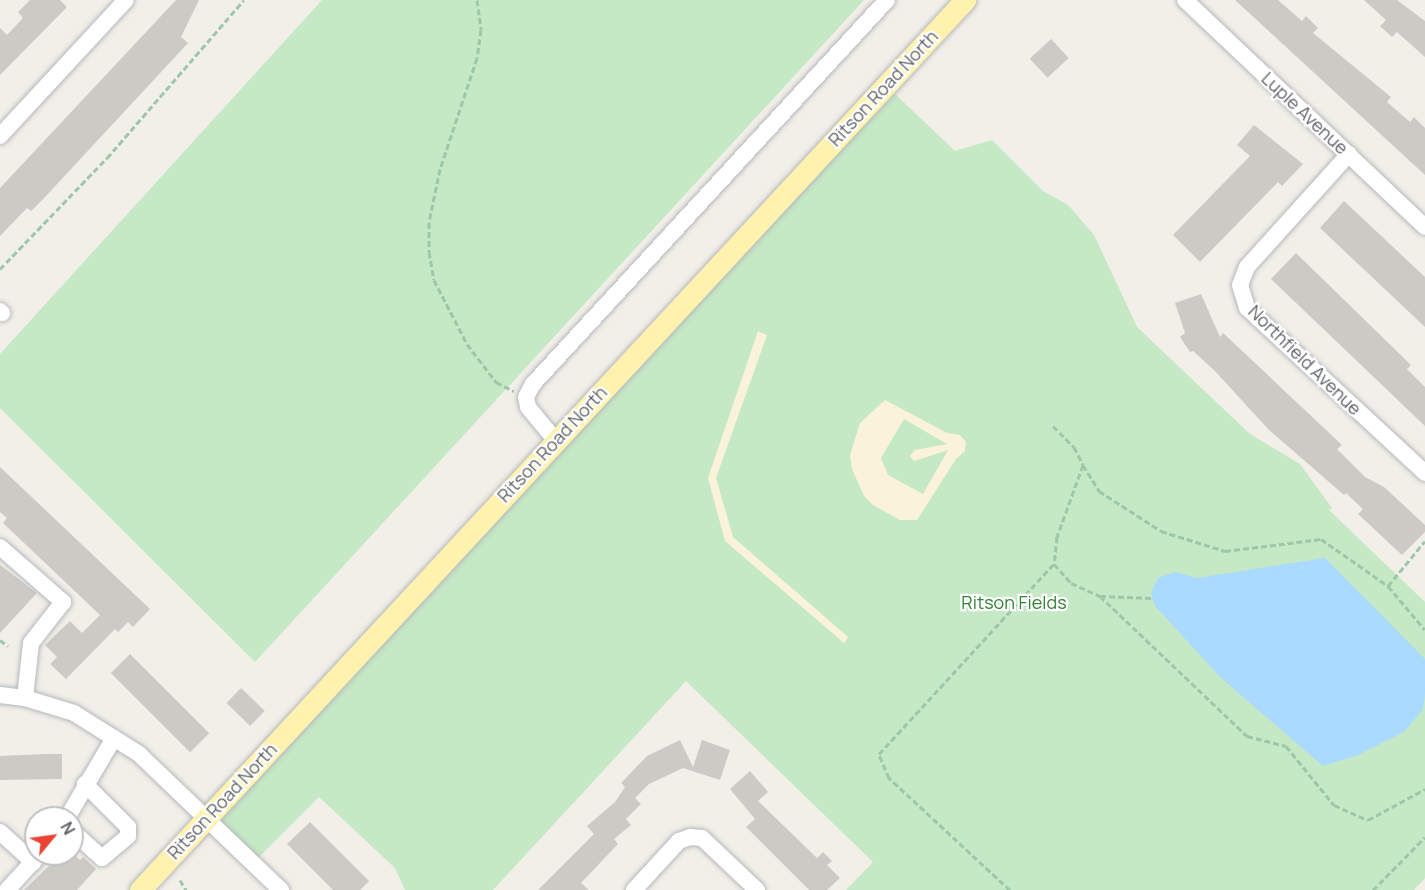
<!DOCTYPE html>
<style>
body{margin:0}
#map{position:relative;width:1425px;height:890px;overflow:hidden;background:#f1efe8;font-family:Manrope,sans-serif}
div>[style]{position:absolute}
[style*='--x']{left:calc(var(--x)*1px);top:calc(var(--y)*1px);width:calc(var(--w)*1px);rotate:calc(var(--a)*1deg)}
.green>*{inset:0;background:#c5e8c5}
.sand>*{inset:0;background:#fbf3d9}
.water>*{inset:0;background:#aadaff}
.building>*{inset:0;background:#cccac5;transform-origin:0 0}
.path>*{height:3px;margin-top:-1.5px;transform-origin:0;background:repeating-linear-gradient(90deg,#9cc7a9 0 6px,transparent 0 9px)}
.roads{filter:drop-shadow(0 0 2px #b5b8bc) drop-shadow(0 0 2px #b5b8bc)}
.minor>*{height:16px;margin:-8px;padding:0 8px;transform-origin:8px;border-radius:8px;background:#fff}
.major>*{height:21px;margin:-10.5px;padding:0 10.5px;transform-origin:10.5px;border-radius:10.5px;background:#fff2af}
span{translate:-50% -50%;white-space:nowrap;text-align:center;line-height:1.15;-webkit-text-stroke:4.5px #fff;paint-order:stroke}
.street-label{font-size:18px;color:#5f6368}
.park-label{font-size:18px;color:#348238}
.north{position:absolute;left:24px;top:806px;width:60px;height:60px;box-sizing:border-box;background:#fff;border:2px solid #bfc1c3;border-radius:50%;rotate:61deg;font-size:16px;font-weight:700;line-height:24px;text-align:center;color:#5f6368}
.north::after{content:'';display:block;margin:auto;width:21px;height:27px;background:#ea4335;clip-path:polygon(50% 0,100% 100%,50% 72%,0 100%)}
</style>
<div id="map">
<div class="green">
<i style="clip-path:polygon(322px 0,864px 0,255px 662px,0 408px,0 354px)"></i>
<i style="clip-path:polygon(895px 94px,955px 151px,992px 140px,1043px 191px,1068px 205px,1094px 235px,1137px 327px,1250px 434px,1300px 464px,1332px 508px,1329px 510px,1425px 602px,1425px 878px,1414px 890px,846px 890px,873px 862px,686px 681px,493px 890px,405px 890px,395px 868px,319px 797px,253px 863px,207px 819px,556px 441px)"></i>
</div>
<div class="sand">
<i style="clip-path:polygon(758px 331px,767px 335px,716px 478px,733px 537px,848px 637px,844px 643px,725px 541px,708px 478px)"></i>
<i style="clip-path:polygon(evenodd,885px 400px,947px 433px,960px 435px,966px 442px,965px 451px,956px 459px,917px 520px,900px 520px,873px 505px,864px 496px,852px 469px,850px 455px,860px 423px,885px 400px,904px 419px,947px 444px,915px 450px,910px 456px,914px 461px,948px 450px,923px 494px,888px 475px,881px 458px,904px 419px)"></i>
</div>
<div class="water">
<i style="clip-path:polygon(1325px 558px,1425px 659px,1425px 694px,1423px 709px,1404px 732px,1358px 755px,1323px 766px,1221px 678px,1155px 606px,1151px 593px,1158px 578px,1175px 572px,1197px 578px)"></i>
</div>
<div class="building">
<i style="clip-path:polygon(30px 0,60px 0,67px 7px,0 75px,0 28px,7px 35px,23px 18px,18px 12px)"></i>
<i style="clip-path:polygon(176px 0,199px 0,181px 37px,188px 43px,46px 196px,31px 211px,27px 208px,0 236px,0 188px)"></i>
<i style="clip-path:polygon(1235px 0,1278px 0,1302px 21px,1306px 16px,1318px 28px,1313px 33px,1391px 97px,1387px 102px,1410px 122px,1414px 117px,1425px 128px,1425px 175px)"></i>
<i style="clip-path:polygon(1364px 0,1397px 0,1425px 21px,1425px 57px,1397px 32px,1392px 37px,1380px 26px,1386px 20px)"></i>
<i style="left:1051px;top:39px;width:26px;height:29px;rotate:47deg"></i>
<i style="clip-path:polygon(1254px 125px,1303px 164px,1282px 186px,1278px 182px,1200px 262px,1173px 235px,1250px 156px,1237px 145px)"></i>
<i style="clip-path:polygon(1344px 201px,1425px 277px,1425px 327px,1320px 228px)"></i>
<i style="clip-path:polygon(1296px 253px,1411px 365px,1407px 369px,1425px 387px,1425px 426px,1271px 279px)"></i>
<i style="clip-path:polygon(1201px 294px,1220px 337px,1223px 333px,1238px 347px,1342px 445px,1337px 449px,1365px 477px,1384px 487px,1425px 525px,1425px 532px,1402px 555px,1358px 514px,1363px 509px,1346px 493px,1344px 495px,1269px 430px,1214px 370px,1193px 351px,1190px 352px,1180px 337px,1185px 333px,1175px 303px)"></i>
<i style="clip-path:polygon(0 467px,150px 609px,133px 627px,128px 622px,118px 632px,115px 629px,66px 679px,50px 664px,57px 657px,45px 645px,70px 621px,82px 633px,100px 615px,3px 523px,7px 518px,0 512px)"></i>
<i style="clip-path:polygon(0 565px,37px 593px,0 633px)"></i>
<i style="left:130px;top:654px;width:112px;height:27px;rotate:45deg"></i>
<i style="left:241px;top:688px;width:33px;height:21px;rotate:44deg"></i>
<i style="clip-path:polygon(680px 740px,693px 767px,702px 740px,730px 750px,720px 780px,683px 768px,649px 784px,635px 798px,641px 804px,626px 819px,631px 825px,614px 839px,618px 844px,581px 883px,589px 890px,538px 890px,594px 834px,587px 826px,615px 802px,625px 787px,621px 783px,647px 756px)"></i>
<i style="clip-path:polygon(46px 754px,62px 754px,62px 779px,0 780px,0 756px)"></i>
<i style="clip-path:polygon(750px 771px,768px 792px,758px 801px,817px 858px,823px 852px,832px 861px,827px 865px,840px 878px,827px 890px,809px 890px,746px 827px,755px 819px,730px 789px)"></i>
<i style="clip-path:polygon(310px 822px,369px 881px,360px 890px,333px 890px,287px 844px)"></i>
<i style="clip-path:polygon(61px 854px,74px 854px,80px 860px,83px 857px,96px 869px,77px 890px,24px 890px)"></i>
</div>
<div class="path">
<i style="--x:477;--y:0;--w:30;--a:82"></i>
<i style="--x:481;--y:30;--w:28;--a:98"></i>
<i style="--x:477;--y:58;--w:117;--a:108.4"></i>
<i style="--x:440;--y:169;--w:54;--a:101.7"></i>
<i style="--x:429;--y:222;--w:30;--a:90"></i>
<i style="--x:429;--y:252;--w:28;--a:80"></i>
<i style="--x:434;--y:280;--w:72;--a:62.7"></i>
<i style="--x:467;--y:344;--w:48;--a:52.7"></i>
<i style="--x:496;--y:382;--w:20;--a:27"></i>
<i style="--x:0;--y:269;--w:154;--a:-46.1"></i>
<i style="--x:107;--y:158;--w:209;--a:-49.1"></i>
<i style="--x:1053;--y:426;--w:30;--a:45"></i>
<i style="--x:1074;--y:447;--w:20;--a:63"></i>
<i style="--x:1083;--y:465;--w:77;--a:109.9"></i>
<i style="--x:1057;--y:537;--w:27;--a:96"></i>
<i style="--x:1054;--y:564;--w:25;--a:48"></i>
<i style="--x:1071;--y:583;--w:32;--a:24"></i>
<i style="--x:1100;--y:596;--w:51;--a:2.2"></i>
<i style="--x:1083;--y:465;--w:31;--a:58"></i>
<i style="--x:1099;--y:491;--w:74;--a:32.8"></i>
<i style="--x:1161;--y:531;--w:67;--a:17.4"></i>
<i style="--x:1225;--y:551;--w:97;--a:-7.1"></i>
<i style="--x:1321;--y:539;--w:82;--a:35"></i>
<i style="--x:1388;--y:586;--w:57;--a:49.9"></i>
<i style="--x:1388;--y:586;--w:58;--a:-50.6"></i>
<i style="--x:1100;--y:596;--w:203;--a:43.6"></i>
<i style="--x:1247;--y:736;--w:40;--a:14.4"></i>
<i style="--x:1286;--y:746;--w:76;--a:50.9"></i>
<i style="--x:1334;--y:805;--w:37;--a:24"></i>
<i style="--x:1368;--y:820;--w:65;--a:-28.5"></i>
<i style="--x:0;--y:640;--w:10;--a:37"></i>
<i style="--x:180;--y:880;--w:12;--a:59"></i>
<i style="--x:1010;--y:890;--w:165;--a:-137.2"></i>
<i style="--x:889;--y:778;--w:26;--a:-113"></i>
<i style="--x:879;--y:754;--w:258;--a:-47.4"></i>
<i style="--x:1373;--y:890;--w:74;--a:-45.5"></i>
</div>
<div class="roads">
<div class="minor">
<i style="--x:1185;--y:0;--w:330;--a:43.4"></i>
<i style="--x:0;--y:136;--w:185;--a:-47.2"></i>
<i style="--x:1349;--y:154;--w:152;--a:132.1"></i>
<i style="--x:1247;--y:267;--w:19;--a:111"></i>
<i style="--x:1240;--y:285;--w:24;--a:73"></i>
<i style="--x:1247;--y:308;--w:243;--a:42.8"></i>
<i style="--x:0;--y:311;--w:3;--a:45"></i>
<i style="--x:556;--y:441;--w:44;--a:-129.5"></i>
<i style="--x:528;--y:407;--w:10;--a:-101"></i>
<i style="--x:526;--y:397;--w:15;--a:-62"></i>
<i style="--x:533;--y:384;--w:522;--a:-47.33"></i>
<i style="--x:0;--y:547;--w:84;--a:41.1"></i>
<i style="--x:63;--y:602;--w:52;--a:128"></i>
<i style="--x:31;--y:643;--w:55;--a:96.2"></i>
<i style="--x:0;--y:695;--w:25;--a:7"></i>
<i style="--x:25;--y:698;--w:51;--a:17"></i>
<i style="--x:74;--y:713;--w:77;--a:32.2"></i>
<i style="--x:139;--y:754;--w:197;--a:43.8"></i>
<i style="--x:67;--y:818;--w:93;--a:-59.6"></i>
<i style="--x:72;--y:831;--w:40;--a:42"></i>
<i style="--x:102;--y:858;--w:34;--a:-40"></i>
<i style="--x:128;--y:836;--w:9;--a:-90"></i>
<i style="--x:128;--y:827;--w:61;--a:-135"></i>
<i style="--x:0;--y:832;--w:45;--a:42.3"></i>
<i style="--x:7;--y:890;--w:49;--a:-47.5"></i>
<i style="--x:634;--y:890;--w:67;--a:-47.4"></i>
<i style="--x:679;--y:841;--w:12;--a:-20"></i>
<i style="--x:690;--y:837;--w:12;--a:5"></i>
<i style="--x:702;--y:838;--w:76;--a:43.4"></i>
</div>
<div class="major">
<i style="--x:140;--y:890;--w:1214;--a:-47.17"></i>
</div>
</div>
<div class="street-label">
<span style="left:883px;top:88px;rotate:-47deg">Ritson Road North</span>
<span style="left:1305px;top:113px;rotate:43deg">Luple Avenue</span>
<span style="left:1305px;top:360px;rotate:44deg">Northfield Avenue</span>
<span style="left:552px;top:444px;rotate:-47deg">Ritson Road North</span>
<span style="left:222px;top:801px;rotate:-47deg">Ritson Road North</span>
</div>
<div class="park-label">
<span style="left:1014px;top:602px">Ritson Fields</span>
</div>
<div class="north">N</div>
</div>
